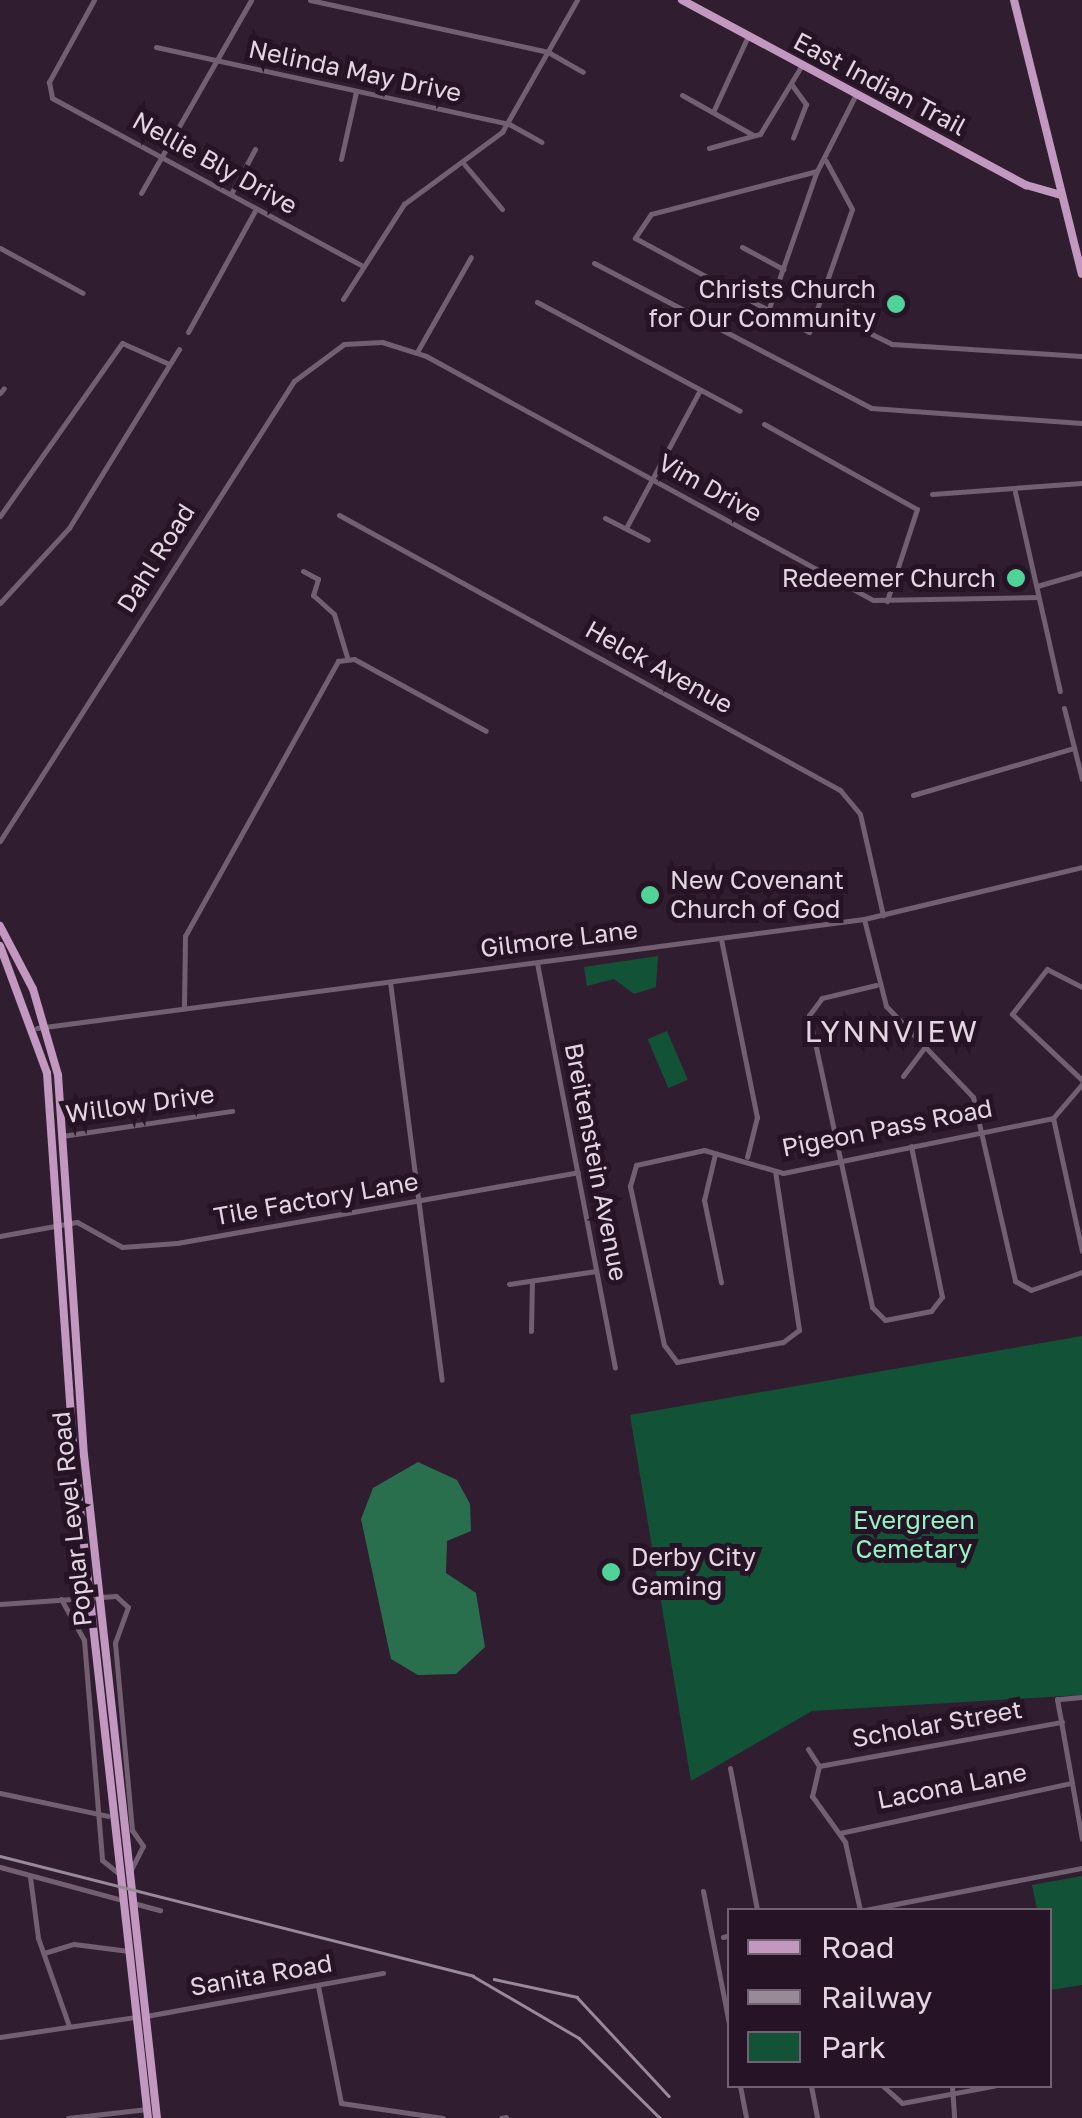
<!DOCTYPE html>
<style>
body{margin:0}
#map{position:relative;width:1082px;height:2118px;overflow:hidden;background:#301e30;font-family:"Golos Text",sans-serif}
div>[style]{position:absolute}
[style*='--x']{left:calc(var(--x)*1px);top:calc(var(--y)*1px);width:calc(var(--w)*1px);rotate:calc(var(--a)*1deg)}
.green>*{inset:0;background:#125337;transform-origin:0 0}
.water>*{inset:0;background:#296f4e}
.minor>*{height:5px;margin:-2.5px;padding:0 2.5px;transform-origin:2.5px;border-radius:2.5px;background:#735f72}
.major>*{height:8px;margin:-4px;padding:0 4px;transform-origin:4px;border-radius:4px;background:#c298c0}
.rail>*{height:2.5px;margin:-1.25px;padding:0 1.25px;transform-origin:1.25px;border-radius:1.25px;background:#998a99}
.dots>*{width:28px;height:28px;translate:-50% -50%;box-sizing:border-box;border:5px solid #261426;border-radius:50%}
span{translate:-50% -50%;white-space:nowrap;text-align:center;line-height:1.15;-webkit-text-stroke:10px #261426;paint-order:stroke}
.street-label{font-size:25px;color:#e3d6e2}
.poi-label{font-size:25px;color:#e3d6e2}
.right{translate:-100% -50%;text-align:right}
.left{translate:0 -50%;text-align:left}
.park-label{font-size:25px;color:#92f5c2}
.quarter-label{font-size:30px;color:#e3d6e2;letter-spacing:2.5px}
.legend{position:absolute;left:727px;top:1908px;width:325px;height:180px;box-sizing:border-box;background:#261426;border:2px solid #726271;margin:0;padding:12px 18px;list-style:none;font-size:30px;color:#e3d6e2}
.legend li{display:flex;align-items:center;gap:20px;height:50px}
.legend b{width:50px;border:2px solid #726271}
</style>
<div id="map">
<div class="green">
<i style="clip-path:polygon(658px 956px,656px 987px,634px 994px,614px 979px,587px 986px,584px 967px)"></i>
<i style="left:667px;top:1031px;width:53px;height:21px;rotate:67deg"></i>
<i style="clip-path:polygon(1082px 1336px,1082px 1695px,812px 1711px,691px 1781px,630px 1415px)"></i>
<i style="clip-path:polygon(1082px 1876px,1082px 1985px,1051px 1990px,1050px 1910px,1037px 1910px,1032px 1885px)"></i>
</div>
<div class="water">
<i style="clip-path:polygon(418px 1462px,457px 1480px,470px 1504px,471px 1531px,447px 1541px,446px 1573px,476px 1593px,485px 1647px,456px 1674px,418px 1675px,391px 1659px,361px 1519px,373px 1488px)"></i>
</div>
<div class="minor">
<i style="--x:94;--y:0;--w:94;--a:118.8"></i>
<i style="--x:49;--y:82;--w:16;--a:79"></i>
<i style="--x:52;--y:98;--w:353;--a:28.4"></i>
<i style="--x:310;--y:0;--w:244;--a:12.3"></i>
<i style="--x:548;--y:52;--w:40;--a:29.7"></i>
<i style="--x:156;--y:47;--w:361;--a:12.3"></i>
<i style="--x:509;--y:124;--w:37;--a:29"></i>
<i style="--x:792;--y:85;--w:24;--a:54"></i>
<i style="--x:806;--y:104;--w:36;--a:111"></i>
<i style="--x:682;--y:95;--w:81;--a:29.4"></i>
<i style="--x:713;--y:112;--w:84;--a:-65.3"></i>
<i style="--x:709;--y:148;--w:53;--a:-15.4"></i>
<i style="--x:760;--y:134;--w:81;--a:-58.7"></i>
<i style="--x:341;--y:159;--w:69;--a:-77.4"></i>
<i style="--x:464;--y:164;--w:59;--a:49.8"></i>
<i style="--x:817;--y:171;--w:171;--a:165.5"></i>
<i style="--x:651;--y:214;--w:29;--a:124"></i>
<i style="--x:635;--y:238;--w:198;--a:28.4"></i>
<i style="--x:809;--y:332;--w:130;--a:-70.7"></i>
<i style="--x:852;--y:209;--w:55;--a:-118.4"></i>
<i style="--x:141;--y:193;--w:222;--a:-60.3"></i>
<i style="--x:231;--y:194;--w:51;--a:-61.9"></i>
<i style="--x:742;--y:247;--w:47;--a:28.2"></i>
<i style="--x:0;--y:248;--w:94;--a:28.5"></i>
<i style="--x:594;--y:263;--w:313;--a:27.6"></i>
<i style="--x:871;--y:408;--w:212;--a:4.1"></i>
<i style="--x:343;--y:299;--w:113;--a:-57.3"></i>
<i style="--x:404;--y:204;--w:122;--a:-36.3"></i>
<i style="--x:502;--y:132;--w:152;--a:-60.4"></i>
<i style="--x:537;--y:302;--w:230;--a:28.2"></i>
<i style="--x:767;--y:314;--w:149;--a:-70.8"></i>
<i style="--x:816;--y:173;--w:89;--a:-63.1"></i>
<i style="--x:835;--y:316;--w:64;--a:26.2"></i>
<i style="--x:892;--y:344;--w:190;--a:3.6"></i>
<i style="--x:188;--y:332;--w:141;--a:-61.1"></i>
<i style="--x:417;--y:352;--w:109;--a:-60.4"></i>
<i style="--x:0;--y:393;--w:6;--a:-51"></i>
<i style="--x:764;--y:424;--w:175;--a:29.1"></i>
<i style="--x:917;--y:509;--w:97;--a:108.1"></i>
<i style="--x:1015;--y:492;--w:204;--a:77.3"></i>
<i style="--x:932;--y:494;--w:150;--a:-4.2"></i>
<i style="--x:339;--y:515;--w:572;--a:28.76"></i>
<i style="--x:840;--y:790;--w:31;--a:50"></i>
<i style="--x:860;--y:814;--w:104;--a:77.2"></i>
<i style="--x:0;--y:516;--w:212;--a:-54.8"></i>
<i style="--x:122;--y:343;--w:51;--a:24.1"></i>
<i style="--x:605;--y:518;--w:48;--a:27.1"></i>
<i style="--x:626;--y:528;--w:157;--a:-61.8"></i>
<i style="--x:303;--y:571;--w:17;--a:28"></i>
<i style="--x:318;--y:579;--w:17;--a:107"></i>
<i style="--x:313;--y:595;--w:28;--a:42"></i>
<i style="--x:334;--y:614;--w:45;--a:73.2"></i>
<i style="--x:1037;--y:586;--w:47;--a:-16.1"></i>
<i style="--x:0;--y:603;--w:102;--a:-47.4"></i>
<i style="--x:69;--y:528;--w:210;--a:-58.4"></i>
<i style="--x:1064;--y:708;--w:73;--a:75.8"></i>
<i style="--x:913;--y:795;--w:168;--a:-16.3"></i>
<i style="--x:0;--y:841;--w:546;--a:-57.42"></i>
<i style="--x:294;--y:381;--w:62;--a:-36.5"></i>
<i style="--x:344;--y:344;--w:38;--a:-3"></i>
<i style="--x:382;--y:342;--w:46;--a:17.7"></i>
<i style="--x:426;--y:356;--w:509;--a:28.63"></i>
<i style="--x:873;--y:600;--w:165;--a:-1"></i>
<i style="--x:864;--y:919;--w:90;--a:75.8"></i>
<i style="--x:886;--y:1006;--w:126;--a:46.3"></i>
<i style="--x:973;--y:1097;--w:189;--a:77.1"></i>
<i style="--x:1015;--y:1281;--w:18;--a:29"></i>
<i style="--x:1031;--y:1290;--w:54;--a:-19.4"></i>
<i style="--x:721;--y:939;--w:182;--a:78.6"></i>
<i style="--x:757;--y:1117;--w:41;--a:104"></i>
<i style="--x:537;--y:963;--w:412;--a:79.1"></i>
<i style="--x:390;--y:982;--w:401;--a:82.6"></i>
<i style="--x:876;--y:985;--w:56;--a:166.5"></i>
<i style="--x:822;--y:998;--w:21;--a:127"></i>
<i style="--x:809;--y:1015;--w:299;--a:77.8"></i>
<i style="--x:872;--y:1307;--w:18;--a:45"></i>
<i style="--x:885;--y:1320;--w:47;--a:-11.1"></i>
<i style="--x:931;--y:1311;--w:18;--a:-52"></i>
<i style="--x:942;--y:1297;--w:154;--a:-101.6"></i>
<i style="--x:1082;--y:987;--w:39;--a:-153"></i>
<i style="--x:1047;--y:969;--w:57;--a:127.9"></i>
<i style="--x:1012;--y:1014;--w:96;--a:43.3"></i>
<i style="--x:184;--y:1007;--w:71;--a:-89.2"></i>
<i style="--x:185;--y:936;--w:315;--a:-60.9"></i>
<i style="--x:338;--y:661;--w:16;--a:-7"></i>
<i style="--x:354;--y:659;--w:150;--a:28.6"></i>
<i style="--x:37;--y:1028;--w:834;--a:-7.51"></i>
<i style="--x:864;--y:919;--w:224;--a:-13.4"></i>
<i style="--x:903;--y:1076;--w:39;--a:-53"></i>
<i style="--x:1053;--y:1118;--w:136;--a:77.7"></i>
<i style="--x:62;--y:1136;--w:172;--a:-8.4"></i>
<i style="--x:715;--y:1154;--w:47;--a:103.4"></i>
<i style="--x:704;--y:1200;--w:84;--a:78.3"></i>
<i style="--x:775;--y:1171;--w:161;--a:81.4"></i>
<i style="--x:799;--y:1330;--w:20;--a:143"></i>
<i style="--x:783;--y:1342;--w:108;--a:169.3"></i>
<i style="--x:677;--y:1362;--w:21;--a:-127"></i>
<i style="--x:664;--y:1345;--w:163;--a:-102.1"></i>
<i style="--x:630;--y:1186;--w:22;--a:-74"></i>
<i style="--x:636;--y:1165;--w:70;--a:-12.4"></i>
<i style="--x:704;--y:1150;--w:82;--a:16.2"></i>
<i style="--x:783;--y:1173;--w:276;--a:-11.5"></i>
<i style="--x:1053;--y:1118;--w:45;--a:-49.5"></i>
<i style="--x:0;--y:1236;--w:78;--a:-10.3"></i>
<i style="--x:77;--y:1222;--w:51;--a:29.1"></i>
<i style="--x:122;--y:1247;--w:55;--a:-4.2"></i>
<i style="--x:177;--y:1243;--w:407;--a:-10"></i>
<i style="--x:509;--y:1284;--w:88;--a:-8.5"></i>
<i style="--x:531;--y:1331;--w:50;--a:-88.9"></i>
<i style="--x:61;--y:1599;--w:47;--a:60.7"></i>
<i style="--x:84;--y:1640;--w:221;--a:85.3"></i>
<i style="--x:102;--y:1860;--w:22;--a:39"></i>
<i style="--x:0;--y:1604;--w:116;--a:-3.9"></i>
<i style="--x:116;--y:1596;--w:16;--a:43"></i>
<i style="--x:128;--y:1607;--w:38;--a:110"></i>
<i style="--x:115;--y:1643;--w:188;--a:84.8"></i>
<i style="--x:132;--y:1830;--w:19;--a:55"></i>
<i style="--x:143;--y:1846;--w:29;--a:117"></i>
<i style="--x:1082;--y:1697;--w:25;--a:175"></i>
<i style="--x:1057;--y:1699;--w:142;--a:79.9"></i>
<i style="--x:808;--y:1749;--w:20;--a:57"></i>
<i style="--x:819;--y:1766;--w:247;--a:-10.3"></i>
<i style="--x:819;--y:1766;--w:31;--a:103"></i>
<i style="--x:812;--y:1796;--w:57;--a:54.3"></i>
<i style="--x:845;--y:1842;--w:70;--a:77.6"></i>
<i style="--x:730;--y:1768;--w:145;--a:79.2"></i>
<i style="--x:0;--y:1793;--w:110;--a:12"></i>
<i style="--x:840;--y:1833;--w:237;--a:-12.2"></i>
<i style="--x:0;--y:1867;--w:126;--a:15.1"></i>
<i style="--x:30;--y:1877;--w:62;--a:82.5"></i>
<i style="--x:38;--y:1938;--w:93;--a:70.6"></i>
<i style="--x:703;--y:1891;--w:141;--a:78.9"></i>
<i style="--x:133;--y:1903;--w:28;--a:15"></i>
<i style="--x:865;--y:1910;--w:221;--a:-11"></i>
<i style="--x:723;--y:1937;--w:7;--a:-16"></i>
<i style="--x:44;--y:1953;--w:31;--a:-17"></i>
<i style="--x:74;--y:1944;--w:55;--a:7.3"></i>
<i style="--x:318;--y:1986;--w:119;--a:78.9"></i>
<i style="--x:341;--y:2103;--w:103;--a:8.4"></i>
<i style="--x:146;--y:2016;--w:241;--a:-10.3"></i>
<i style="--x:0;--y:2037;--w:136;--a:-8.4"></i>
<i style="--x:740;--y:2086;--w:33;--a:79"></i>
<i style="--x:811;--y:2086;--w:33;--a:79"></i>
<i style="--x:883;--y:2086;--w:25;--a:42"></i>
<i style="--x:902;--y:2103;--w:93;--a:-10.6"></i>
<i style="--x:952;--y:2086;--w:32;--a:86"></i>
<i style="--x:68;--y:2118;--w:80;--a:-6.5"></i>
<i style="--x:501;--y:2118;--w:5;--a:-11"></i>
</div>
<div class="major">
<i style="--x:682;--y:0;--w:391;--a:28.3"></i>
<i style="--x:1026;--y:185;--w:37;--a:16"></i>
<i style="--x:1014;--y:0;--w:282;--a:76.1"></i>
<i style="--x:0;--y:926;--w:71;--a:62.4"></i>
<i style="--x:33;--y:989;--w:90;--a:73.8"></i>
<i style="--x:58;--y:1075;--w:381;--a:86.1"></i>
<i style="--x:84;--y:1455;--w:667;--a:83.72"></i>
<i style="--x:0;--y:946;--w:135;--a:69.7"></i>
<i style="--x:47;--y:1073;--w:383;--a:86"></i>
<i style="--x:74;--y:1455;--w:667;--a:83.63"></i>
</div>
<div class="rail">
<i style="--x:0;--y:1856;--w:488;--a:14.2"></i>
<i style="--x:473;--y:1976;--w:123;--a:30.3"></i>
<i style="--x:579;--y:2038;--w:114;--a:44.6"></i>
<i style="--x:494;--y:1979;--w:85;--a:12.2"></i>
<i style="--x:577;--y:1997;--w:135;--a:47.1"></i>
</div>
<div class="dots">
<i style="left:896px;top:304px;background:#50d398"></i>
<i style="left:1016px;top:578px;background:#50d398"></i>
<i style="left:650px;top:895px;background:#50d398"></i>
<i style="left:611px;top:1572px;background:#50d398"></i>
</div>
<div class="street-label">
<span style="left:355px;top:71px;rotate:12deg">Nelinda May Drive</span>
<span style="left:880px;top:84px;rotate:28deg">East Indian Trail</span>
<span style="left:215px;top:163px;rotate:29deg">Nellie Bly Drive</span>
<span style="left:710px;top:488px;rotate:29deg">Vim Drive</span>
<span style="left:156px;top:558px;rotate:-58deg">Dahl Road</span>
<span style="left:659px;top:667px;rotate:29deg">Helck Avenue</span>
<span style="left:559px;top:939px;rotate:-7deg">Gilmore Lane</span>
<span style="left:140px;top:1104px;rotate:-8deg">Willow Drive</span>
<span style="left:887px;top:1128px;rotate:-11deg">Pigeon Pass Road</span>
<span style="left:596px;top:1162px;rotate:79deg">Breitenstein Avenue</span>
<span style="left:316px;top:1199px;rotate:-10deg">Tile Factory Lane</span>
<span style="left:72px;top:1519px;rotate:-96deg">Poplar Level Road</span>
<span style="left:937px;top:1724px;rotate:-10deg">Scholar Street</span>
<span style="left:952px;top:1786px;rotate:-11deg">Lacona Lane</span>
<span style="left:261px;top:1975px;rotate:-10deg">Sanita Road</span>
</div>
<div class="poi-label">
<span class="right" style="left:876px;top:304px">Christs Church<br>for Our Community</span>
<span class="right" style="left:996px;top:578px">Redeemer Church</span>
<span class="left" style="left:670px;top:895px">New Covenant<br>Church of God</span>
<span class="left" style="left:631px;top:1572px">Derby City<br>Gaming</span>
</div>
<div class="park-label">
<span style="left:914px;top:1535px">Evergreen<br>Cemetary</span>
</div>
<div class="quarter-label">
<span style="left:892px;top:1031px">LYNNVIEW</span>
</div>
<ul class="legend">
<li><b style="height:12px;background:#c298c0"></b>Road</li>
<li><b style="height:12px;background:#998a99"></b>Railway</li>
<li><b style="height:28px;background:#125337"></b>Park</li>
</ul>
</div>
